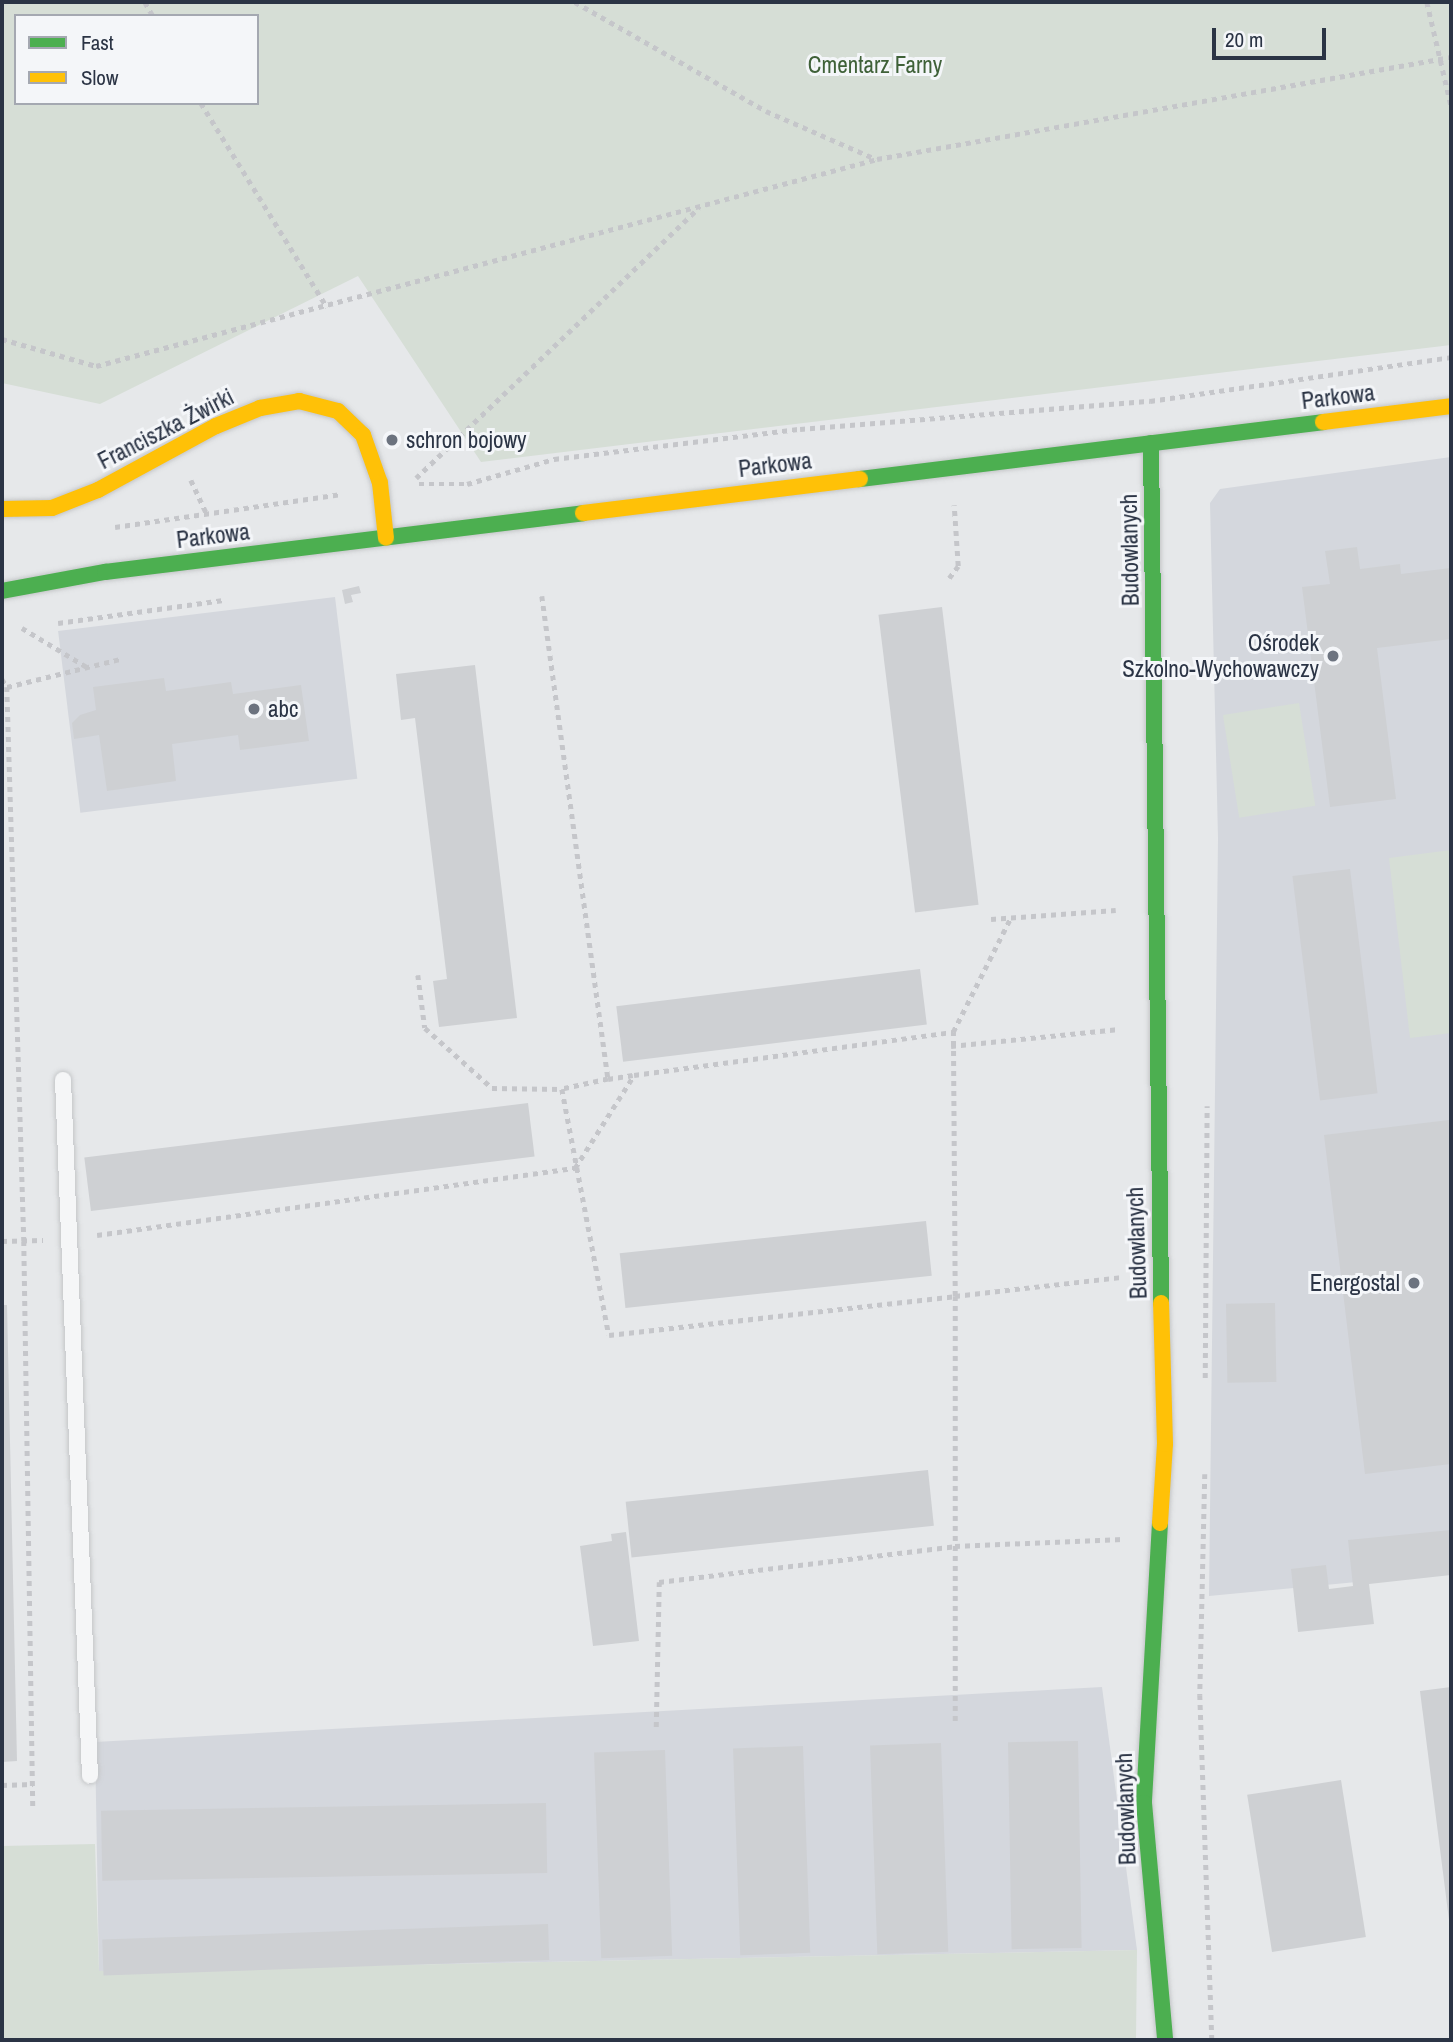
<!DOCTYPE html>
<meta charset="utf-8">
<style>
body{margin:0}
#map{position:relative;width:1453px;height:2042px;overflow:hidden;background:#e6e8ea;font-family:"Archivo Narrow",sans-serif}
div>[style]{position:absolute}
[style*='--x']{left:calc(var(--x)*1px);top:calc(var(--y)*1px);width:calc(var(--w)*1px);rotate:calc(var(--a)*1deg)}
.built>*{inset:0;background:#d4d7dd;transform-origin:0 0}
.green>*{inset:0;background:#d6ded6;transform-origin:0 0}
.building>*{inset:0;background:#ced0d3;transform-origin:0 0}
.path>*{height:4.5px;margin-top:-2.25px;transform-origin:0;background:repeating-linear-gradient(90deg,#c5c6ca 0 5px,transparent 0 10px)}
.roads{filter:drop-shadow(0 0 2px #c4c6c8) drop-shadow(0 0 2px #c4c6c8)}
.lane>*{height:16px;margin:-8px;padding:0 8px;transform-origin:8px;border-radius:8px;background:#f5f6f7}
.fast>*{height:16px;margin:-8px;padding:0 8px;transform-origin:8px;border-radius:8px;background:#4caf50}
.slow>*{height:16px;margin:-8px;padding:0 8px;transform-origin:8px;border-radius:8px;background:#ffc107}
.dots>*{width:19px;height:19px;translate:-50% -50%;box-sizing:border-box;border:4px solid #f4f6f9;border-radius:50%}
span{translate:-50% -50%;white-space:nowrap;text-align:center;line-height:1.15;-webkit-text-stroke:6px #f4f6f9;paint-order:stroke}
.park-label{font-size:23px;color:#3f6138}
.street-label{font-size:23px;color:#2b3445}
.poi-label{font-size:23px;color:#2b3445}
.left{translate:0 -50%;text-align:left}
.right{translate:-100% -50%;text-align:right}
.frame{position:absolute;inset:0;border:4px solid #2b3445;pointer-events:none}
.legend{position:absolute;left:14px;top:14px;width:245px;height:91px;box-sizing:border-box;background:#f4f6f9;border:2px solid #a4a8b1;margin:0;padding:9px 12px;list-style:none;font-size:21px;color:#2b3445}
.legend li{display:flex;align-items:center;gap:14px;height:35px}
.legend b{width:35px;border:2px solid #a4a8b1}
.scale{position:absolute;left:1212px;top:28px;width:114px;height:32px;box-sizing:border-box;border:4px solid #2b3445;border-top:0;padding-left:9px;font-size:21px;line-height:24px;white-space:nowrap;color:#2b3445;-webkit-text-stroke:5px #f4f6f9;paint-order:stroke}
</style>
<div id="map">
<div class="built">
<i style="clip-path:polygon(1451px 457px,1451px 1573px,1209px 1596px,1218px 838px,1210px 503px,1220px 489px)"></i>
<i style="left:335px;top:597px;width:183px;height:279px;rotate:83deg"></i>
<i style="clip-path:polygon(1102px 1687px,1137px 1950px,99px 1971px,95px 1742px)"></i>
</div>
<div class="green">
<i style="clip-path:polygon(evenodd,2px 2px,1451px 2px,1451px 345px,481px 462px,358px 276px,100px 404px,2px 383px,2px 2px,16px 16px,257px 16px,257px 103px,16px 103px,16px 16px)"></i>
<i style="left:1299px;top:703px;width:104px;height:77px;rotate:81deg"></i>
<i style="clip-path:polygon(1451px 850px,1451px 1033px,1410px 1038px,1389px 858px)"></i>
<i style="clip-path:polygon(95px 1844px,99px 1971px,1137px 1950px,1136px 2040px,2px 2040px,2px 1846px)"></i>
</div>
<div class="building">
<i style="clip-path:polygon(1357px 547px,1360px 569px,1400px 564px,1401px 574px,1451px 568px,1451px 639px,1377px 648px,1396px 799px,1330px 807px,1302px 587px,1330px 584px,1325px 551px)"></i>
<i style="clip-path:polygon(359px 586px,361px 593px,351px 595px,353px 602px,345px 604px,342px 590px)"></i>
<i style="left:942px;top:607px;width:300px;height:64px;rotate:83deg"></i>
<i style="clip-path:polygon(475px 665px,517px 1018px,439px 1027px,433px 981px,447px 979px,415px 718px,401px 720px,396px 674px)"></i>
<i style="clip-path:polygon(164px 678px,166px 691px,231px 682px,233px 694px,301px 685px,309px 741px,240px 750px,238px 735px,172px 744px,176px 781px,107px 791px,99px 735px,74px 739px,72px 723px,80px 715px,96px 710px,93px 687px)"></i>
<i style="left:1350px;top:869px;width:226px;height:58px;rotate:83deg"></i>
<i style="left:920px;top:969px;width:56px;height:306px;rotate:83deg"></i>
<i style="left:528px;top:1103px;width:54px;height:447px;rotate:83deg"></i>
<i style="clip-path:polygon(1449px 1120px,1451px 1464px,1365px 1474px,1324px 1135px)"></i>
<i style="left:926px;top:1221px;width:55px;height:308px;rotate:84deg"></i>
<i style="left:1275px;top:1303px;width:79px;height:49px;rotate:89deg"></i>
<i style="clip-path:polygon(2px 1305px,7px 1305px,17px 1761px,2px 1762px)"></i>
<i style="left:928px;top:1470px;width:56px;height:304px;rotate:84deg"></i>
<i style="clip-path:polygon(1451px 1530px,1451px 1575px,1369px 1584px,1374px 1624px,1298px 1632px,1291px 1569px,1326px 1565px,1329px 1589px,1353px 1586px,1348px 1540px)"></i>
<i style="clip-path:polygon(626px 1532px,639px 1641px,593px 1646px,580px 1546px,612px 1541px,611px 1534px)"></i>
<i style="clip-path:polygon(1451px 1687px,1451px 1928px,1450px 1928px,1420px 1691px)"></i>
<i style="left:1078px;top:1741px;width:207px;height:70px;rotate:89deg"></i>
<i style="left:941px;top:1743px;width:209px;height:71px;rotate:88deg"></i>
<i style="left:803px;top:1746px;width:207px;height:70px;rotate:88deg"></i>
<i style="left:665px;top:1750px;width:206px;height:71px;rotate:88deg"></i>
<i style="left:1341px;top:1780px;width:159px;height:95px;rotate:81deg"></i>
<i style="left:546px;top:1803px;width:70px;height:445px;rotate:89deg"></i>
<i style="left:548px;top:1924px;width:36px;height:446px;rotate:88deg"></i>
</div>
<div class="path">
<i style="--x:145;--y:2;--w:16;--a:60"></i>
<i style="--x:575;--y:2;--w:220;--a:29.7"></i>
<i style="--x:766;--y:111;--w:120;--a:23.6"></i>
<i style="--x:1427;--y:2;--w:106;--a:76.9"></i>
<i style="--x:201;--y:103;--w:240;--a:58.3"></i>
<i style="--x:2;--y:339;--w:98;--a:16"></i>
<i style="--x:96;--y:366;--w:808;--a:-14.84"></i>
<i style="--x:877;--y:159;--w:583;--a:-10.08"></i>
<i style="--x:416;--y:478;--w:391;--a:-43.7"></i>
<i style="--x:191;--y:480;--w:38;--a:65"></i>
<i style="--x:419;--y:484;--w:48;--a:0"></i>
<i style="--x:467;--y:484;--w:91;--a:-16"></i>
<i style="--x:554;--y:459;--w:248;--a:-7"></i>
<i style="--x:800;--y:429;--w:351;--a:-4.6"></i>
<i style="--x:1150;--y:401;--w:304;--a:-8.3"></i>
<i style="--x:115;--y:527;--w:229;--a:-8.3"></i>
<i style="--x:949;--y:578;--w:15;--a:-53"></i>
<i style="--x:958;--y:566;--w:61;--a:-93.8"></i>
<i style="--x:542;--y:596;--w:487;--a:82.2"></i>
<i style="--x:608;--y:1079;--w:25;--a:-9"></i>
<i style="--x:58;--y:623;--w:167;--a:-7.9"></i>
<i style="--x:22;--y:628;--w:76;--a:31"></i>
<i style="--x:2;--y:679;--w:9;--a:58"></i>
<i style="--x:7;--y:687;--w:554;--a:88.24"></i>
<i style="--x:24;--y:1241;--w:565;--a:89.09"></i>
<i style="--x:7;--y:687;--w:116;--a:-13.9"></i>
<i style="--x:991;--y:919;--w:125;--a:-4.1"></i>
<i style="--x:418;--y:975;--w:53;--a:82.5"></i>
<i style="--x:425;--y:1028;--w:90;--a:41.8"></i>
<i style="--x:492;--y:1088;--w:70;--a:0.8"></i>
<i style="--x:951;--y:1046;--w:169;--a:-5.8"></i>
<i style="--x:608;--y:1079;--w:47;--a:167.7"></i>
<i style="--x:562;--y:1089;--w:250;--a:79.2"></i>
<i style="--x:609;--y:1335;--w:348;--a:-6.4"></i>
<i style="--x:955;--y:1296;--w:264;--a:-90.4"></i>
<i style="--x:953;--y:1032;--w:129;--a:-63.2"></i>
<i style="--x:97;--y:1235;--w:483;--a:-8"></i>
<i style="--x:575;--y:1168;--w:110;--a:-57.6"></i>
<i style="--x:634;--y:1075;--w:322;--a:-7.7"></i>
<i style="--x:2;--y:1241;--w:41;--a:-1.4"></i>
<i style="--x:1205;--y:1378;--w:272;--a:-89.6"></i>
<i style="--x:1205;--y:1474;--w:221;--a:91.3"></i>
<i style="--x:1200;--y:1695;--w:345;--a:88"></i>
<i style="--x:955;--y:1721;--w:425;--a:-90"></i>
<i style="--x:955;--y:1296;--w:169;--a:-6.5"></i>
<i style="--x:656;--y:1727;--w:145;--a:-88.8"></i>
<i style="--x:659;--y:1582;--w:298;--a:-6.9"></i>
<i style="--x:955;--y:1546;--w:168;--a:-2.4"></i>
<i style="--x:2;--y:1785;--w:31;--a:-2"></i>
</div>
<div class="roads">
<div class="lane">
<i style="--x:63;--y:1080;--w:696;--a:87.78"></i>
</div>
<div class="fast">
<i style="--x:1151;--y:443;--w:860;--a:89.33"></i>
<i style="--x:860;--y:479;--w:466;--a:-7"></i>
<i style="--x:2;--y:591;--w:105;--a:-10.5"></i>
<i style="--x:105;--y:572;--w:482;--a:-7"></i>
<i style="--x:1160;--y:1523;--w:280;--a:93.3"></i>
<i style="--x:1144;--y:1803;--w:238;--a:84.9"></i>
</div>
<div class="slow">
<i style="--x:1323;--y:422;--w:129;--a:-7.1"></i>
<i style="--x:2;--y:509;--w:50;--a:-1.1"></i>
<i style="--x:52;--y:508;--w:49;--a:-21.4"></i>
<i style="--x:98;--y:490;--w:134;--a:-28.5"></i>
<i style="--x:216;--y:426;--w:48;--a:-22.2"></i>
<i style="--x:260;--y:408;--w:40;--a:-10"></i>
<i style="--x:299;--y:401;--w:40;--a:14.4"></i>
<i style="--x:338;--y:411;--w:35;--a:44"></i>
<i style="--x:363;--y:435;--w:51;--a:70.5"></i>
<i style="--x:380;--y:483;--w:55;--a:83.8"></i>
<i style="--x:583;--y:513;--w:279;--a:-7"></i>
<i style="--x:1160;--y:1523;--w:79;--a:-86.4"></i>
<i style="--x:1165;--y:1444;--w:141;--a:-91.6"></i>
</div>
</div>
<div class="dots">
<i style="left:392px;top:440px;background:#6c737f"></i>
<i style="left:1333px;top:656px;background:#6c737f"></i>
<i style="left:254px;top:709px;background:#6c737f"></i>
<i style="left:1414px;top:1283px;background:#6c737f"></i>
</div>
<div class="park-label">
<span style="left:875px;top:65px">Cmentarz Farny</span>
</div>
<div class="street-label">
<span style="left:1338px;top:397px;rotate:-7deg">Parkowa</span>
<span style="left:166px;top:429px;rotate:-27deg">Franciszka Żwirki</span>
<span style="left:775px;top:465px;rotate:-7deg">Parkowa</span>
<span style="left:213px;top:536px;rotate:-7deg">Parkowa</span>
<span style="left:1130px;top:550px;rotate:-91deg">Budowlanych</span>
<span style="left:1137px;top:1243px;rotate:-92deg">Budowlanych</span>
<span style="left:1126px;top:1809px;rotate:-92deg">Budowlanych</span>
</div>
<div class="poi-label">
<span class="left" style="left:406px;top:440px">schron bojowy</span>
<span class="right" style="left:1319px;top:656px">Ośrodek<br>Szkolno-Wychowawczy</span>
<span class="left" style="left:268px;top:709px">abc</span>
<span class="right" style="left:1400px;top:1283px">Energostal</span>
</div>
<div class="frame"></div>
<ul class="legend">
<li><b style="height:9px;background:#4caf50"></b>Fast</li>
<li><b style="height:9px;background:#ffc107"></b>Slow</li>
</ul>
<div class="scale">20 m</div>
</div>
